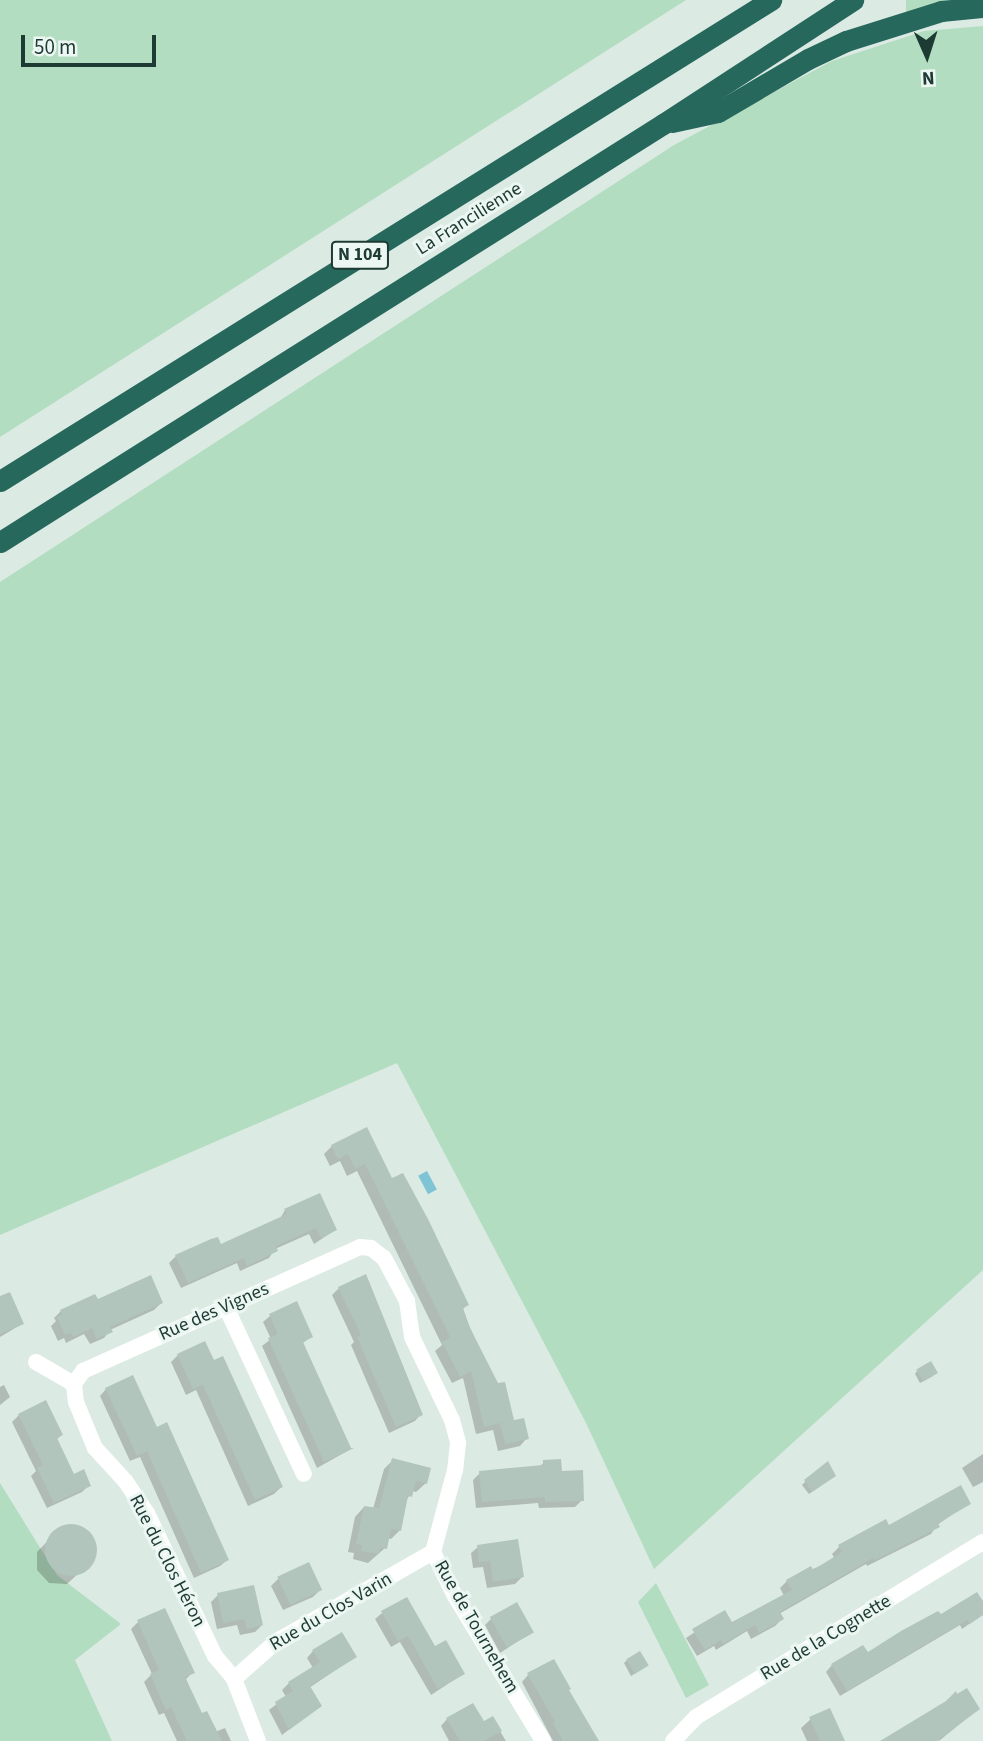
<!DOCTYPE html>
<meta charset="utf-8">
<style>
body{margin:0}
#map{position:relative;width:983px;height:1741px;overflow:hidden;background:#dceae4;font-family:"Source Sans 3",sans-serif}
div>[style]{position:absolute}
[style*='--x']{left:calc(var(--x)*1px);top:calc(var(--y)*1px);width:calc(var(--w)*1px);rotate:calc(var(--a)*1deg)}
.green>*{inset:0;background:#b3ddc0}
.water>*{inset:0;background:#7fc4d4;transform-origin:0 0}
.shadow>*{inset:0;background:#0003}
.building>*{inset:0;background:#b1c5bd;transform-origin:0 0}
.round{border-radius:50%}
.street>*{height:16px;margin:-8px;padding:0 8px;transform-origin:8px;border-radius:8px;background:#fff}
.highway>*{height:21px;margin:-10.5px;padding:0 10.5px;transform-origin:10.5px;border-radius:10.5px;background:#27685d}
span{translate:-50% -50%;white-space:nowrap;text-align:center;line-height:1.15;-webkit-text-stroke:6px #ecf6f2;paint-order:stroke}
.shield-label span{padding:2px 5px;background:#ecf6f2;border:2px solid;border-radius:5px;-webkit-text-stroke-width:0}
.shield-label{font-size:18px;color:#1d3a33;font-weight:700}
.street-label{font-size:19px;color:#1d3a33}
.north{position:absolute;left:892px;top:21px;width:70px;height:70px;-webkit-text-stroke:5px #ecf6f2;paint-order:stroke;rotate:177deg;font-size:19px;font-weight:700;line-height:28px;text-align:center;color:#1d3a33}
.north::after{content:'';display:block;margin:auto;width:24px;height:32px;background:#1d3a33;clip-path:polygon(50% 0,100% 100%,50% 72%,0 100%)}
.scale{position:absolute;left:21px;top:35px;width:135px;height:32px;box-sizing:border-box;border:4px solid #1d3a33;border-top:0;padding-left:9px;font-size:21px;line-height:24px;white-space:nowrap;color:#1d3a33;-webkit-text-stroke:5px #ecf6f2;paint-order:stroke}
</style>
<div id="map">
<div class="green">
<i style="clip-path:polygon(0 0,686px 0,0 437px)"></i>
<i style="clip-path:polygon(906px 0,958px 0,906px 12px)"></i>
<i style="clip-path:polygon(983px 26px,983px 1270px,654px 1569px,586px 1423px,397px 1063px,0 1235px,0 582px,674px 145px,832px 61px,924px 31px)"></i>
<i style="clip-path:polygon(0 1483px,57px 1575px,121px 1624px,75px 1660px,112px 1741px,0 1741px)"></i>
<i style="clip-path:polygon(656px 1583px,709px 1685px,686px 1698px,638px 1602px)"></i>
</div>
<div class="water">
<i style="left:427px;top:1171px;width:21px;height:10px;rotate:62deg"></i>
</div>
<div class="shadow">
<i style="clip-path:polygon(366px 1129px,391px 1181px,467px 1305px,462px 1310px,513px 1422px,527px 1438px,520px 1446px,498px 1451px,493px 1430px,476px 1434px,463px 1378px,452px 1383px,435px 1351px,442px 1345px,357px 1171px,347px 1176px,340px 1161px,330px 1166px,324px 1154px,332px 1146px)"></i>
<i style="clip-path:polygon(285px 1210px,335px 1230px,314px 1244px,309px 1234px,275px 1249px,269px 1258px,240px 1271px,237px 1263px,181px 1288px,169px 1263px,176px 1256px,220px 1246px,280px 1219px)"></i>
<i style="clip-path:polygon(339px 1288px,421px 1414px,415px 1421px,389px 1433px,351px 1345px,354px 1342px,332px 1295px)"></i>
<i style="clip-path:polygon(0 1298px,22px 1324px,0 1337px)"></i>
<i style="clip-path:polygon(97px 1301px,161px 1303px,154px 1310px,110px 1330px,104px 1338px,90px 1344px,84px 1334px,66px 1343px,64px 1338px,58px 1341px,51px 1326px,56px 1321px,54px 1318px,61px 1311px)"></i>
<i style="clip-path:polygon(270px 1316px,311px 1336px,302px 1344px,351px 1449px,317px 1468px,262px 1346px,271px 1339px,263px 1322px)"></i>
<i style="clip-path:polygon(204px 1344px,281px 1487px,274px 1494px,248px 1506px,196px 1390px,186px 1395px,171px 1362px,178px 1355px)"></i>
<i style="clip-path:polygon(917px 1371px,933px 1376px,920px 1383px,915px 1374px)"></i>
<i style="clip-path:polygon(4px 1385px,10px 1397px,0 1405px,0 1387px)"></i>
<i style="clip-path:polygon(106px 1389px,156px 1430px,227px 1560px,220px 1566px,194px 1578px,140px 1457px,130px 1461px,100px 1396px)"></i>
<i style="clip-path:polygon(19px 1415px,61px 1435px,56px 1440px,73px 1476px,89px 1485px,82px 1492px,47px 1508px,31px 1476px,36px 1471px,12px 1422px)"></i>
<i style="clip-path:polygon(983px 1454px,983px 1482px,973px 1487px,962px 1468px)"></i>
<i style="clip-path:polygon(393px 1460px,426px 1483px,416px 1492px,412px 1491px,406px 1501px,400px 1530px,391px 1539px,387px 1538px,385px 1548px,368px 1563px,353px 1559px,354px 1553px,348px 1552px,355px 1517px,364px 1507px,373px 1509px,384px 1469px)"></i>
<i style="clip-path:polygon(544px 1462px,560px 1473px,582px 1500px,575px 1507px,539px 1508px,538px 1503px,476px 1508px,473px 1480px,480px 1473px,539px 1468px)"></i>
<i style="clip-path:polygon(831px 1478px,809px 1494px,802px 1485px,805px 1482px)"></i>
<i style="clip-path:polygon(969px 1503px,937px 1525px,931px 1534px,867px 1566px,866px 1564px,779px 1614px,782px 1619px,775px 1626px,751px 1639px,747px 1631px,716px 1650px,714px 1646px,697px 1656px,686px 1638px,725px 1612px,732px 1624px,784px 1596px,780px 1588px,787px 1581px,835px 1559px,832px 1554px,839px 1547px,885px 1521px,888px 1527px)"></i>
<i style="clip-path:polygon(62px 1526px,81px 1528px,94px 1542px,93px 1560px,67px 1584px,49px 1583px,37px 1570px,37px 1552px)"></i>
<i style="clip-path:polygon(478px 1547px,522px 1577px,515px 1584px,487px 1588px,483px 1567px,473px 1568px,471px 1553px)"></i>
<i style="clip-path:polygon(278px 1579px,320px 1590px,313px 1597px,283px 1610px,271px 1586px)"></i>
<i style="clip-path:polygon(218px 1595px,262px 1625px,255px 1632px,240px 1635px,237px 1625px,217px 1629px,211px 1602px)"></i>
<i style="clip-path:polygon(983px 1604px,983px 1614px,962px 1629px,960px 1625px,840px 1696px,826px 1672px,832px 1665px,867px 1655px,940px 1617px)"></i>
<i style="clip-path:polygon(164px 1610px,193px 1672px,186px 1679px,201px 1716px,215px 1732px,225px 1728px,231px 1741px,177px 1741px,164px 1713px,159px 1715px,144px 1682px,152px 1674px,131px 1629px,138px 1622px)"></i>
<i style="clip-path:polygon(382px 1613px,434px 1649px,463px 1674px,431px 1695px,400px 1642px,391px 1647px,375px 1619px)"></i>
<i style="clip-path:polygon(491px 1619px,532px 1632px,500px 1653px,485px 1625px)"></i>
<i style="clip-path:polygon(313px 1651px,355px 1657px,309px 1688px,320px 1706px,282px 1735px,269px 1710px,286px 1697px,282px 1690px,289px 1683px,313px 1668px,307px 1658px)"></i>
<i style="clip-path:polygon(627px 1660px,644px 1668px,631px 1676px,624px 1663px)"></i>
<i style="clip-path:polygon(528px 1675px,592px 1741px,553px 1741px,522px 1682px)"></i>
<i style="clip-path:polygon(978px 1709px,939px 1741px,936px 1738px,931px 1741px,887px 1741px)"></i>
<i style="clip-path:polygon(492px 1718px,506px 1741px,449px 1741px,441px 1726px,447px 1719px,483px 1723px)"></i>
<i style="clip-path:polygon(811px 1719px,843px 1741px,807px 1741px,801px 1728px)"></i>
</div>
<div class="building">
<i style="clip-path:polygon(367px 1127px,392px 1178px,403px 1173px,429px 1221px,469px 1305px,463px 1308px,470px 1328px,498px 1383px,505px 1382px,514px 1420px,524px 1418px,529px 1439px,505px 1444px,500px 1423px,484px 1427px,471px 1371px,460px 1377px,442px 1342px,450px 1338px,447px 1330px,365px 1164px,355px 1169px,348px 1154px,338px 1159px,331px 1145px)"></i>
<i style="clip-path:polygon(320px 1193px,337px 1230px,321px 1238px,316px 1228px,276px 1246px,278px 1251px,247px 1266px,244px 1258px,188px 1283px,175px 1255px,211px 1239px,218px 1237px,221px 1244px,287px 1214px,284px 1209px)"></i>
<i style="clip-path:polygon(366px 1274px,423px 1415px,396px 1427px,357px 1337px,361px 1335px,338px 1287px)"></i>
<i style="clip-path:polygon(151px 1275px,163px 1303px,110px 1327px,113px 1332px,97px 1339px,92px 1328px,73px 1337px,71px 1333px,65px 1335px,57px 1317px,62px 1314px,60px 1310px,95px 1294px,98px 1299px)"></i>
<i style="clip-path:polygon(10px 1292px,24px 1324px,0 1334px,0 1296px)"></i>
<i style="clip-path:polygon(297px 1301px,313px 1337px,303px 1342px,351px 1448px,354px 1448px,324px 1462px,268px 1338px,278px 1334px,269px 1314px)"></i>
<i style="clip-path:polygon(205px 1341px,214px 1360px,223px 1356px,283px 1487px,255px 1500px,203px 1385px,193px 1389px,177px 1354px)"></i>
<i style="left:931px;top:1361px;width:14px;height:17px;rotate:60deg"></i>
<i style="clip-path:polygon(133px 1375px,157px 1427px,167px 1422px,229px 1560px,201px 1573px,147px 1451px,137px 1456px,105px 1388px)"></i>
<i style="clip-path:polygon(46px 1400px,63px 1435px,57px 1438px,74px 1474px,84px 1469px,91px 1486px,54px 1503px,37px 1468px,43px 1465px,18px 1414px)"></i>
<i style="clip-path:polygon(392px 1458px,431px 1468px,427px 1484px,416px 1481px,412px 1497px,408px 1496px,401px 1531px,391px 1529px,387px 1549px,380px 1548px,379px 1554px,361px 1551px,362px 1545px,356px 1544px,364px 1506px,379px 1508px)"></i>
<i style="clip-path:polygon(561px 1459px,562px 1471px,583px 1470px,584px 1501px,545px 1502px,545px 1497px,482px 1502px,479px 1471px,543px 1465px,543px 1460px)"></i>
<i style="clip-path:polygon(828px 1461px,836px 1476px,812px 1492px,804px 1480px)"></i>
<i style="clip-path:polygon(961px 1485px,971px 1504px,938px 1523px,940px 1527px,875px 1560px,873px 1558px,780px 1612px,784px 1619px,759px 1633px,755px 1625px,723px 1644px,721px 1640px,705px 1650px,692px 1629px,725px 1610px,732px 1622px,792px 1590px,786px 1580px,811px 1566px,813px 1570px,842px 1552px,838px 1545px,886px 1519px,889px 1525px)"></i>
<i class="round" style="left:45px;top:1524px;width:52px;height:52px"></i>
<i style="clip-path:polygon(518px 1539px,524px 1577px,493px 1582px,490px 1561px,479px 1562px,477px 1545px)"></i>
<i style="left:309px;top:1562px;width:31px;height:35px;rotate:65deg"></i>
<i style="clip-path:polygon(254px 1585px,263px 1625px,247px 1629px,244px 1619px,223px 1623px,217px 1593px)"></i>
<i style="clip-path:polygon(977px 1592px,983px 1601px,983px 1615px,970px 1624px,967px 1620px,847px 1691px,831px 1664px,863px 1645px,868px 1652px,901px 1631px,938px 1611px,941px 1614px)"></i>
<i style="clip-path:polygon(407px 1597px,435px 1646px,446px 1640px,465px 1674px,438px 1689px,408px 1636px,398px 1641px,381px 1611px)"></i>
<i style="left:517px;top:1602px;width:35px;height:31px;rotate:61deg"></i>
<i style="clip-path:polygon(165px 1608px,195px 1673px,185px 1677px,202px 1713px,207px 1711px,222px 1741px,187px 1741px,171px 1707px,166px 1710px,150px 1674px,159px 1670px,137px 1620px)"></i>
<i style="clip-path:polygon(342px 1632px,357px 1657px,310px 1686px,322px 1706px,289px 1730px,275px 1702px,293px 1691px,288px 1682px,320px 1662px,312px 1650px)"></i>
<i style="left:640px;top:1651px;width:17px;height:16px;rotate:59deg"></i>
<i style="clip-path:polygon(554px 1659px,571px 1689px,569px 1690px,599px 1741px,563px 1741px,553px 1723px,555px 1722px,527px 1673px)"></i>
<i style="clip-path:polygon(967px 1688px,980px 1709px,937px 1741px,880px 1741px,946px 1701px,956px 1691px,957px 1694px)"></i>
<i style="clip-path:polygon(473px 1703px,484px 1721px,493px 1716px,502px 1731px,484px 1741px,460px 1741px,446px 1718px)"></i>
<i style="clip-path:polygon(830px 1708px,845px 1741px,820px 1741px,809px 1717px)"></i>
</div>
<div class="street">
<i style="--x:226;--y:1307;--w:184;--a:65"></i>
<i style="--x:36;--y:1362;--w:44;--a:30.1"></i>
<i style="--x:74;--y:1384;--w:16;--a:-55"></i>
<i style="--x:83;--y:1371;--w:303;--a:-24.1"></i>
<i style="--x:360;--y:1247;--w:11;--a:5"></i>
<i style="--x:371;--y:1248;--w:16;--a:38"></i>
<i style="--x:384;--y:1258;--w:49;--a:61.9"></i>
<i style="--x:407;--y:1301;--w:36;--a:82"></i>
<i style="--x:412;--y:1337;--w:92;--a:64.3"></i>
<i style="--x:452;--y:1420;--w:24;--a:75"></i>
<i style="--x:458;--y:1443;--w:27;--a:96"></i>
<i style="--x:455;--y:1470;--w:85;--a:105"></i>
<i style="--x:433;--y:1552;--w:49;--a:63.4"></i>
<i style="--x:455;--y:1596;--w:170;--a:58.7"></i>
<i style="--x:74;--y:1384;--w:18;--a:84"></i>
<i style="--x:76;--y:1402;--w:50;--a:67.6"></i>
<i style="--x:95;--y:1448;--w:46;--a:47.6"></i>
<i style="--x:126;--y:1482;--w:37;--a:56"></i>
<i style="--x:147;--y:1513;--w:158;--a:64.6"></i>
<i style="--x:215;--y:1656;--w:30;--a:50"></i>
<i style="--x:234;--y:1679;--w:66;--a:68.8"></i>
<i style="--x:234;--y:1679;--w:57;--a:-41.5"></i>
<i style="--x:277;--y:1641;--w:180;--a:-29.7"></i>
<i style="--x:673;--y:1741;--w:33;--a:-46"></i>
<i style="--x:696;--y:1717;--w:336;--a:-31.4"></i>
</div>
<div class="highway">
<i style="--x:672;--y:122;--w:47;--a:-12.3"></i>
<i style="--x:718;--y:112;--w:104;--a:-30.5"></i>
<i style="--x:808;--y:59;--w:42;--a:-25.3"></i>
<i style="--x:846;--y:41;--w:100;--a:-17.5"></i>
<i style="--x:941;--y:11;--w:42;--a:-5.4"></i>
<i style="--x:0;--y:481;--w:909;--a:-31.96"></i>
<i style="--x:0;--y:542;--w:784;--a:-32.23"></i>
<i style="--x:663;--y:124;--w:227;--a:-33.1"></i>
</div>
<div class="shield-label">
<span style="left:360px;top:255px">N 104</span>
</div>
<div class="street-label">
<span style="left:469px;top:219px;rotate:-32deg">La Francilienne</span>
<span style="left:214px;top:1312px;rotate:-24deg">Rue des Vignes</span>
<span style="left:167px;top:1561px;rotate:63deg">Rue du Clos Héron</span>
<span style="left:331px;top:1612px;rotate:-30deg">Rue du Clos Varin</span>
<span style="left:476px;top:1627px;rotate:60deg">Rue de Tournehem</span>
<span style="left:826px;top:1638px;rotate:-31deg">Rue de la Cognette</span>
</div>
<div class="north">N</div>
<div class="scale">50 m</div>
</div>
